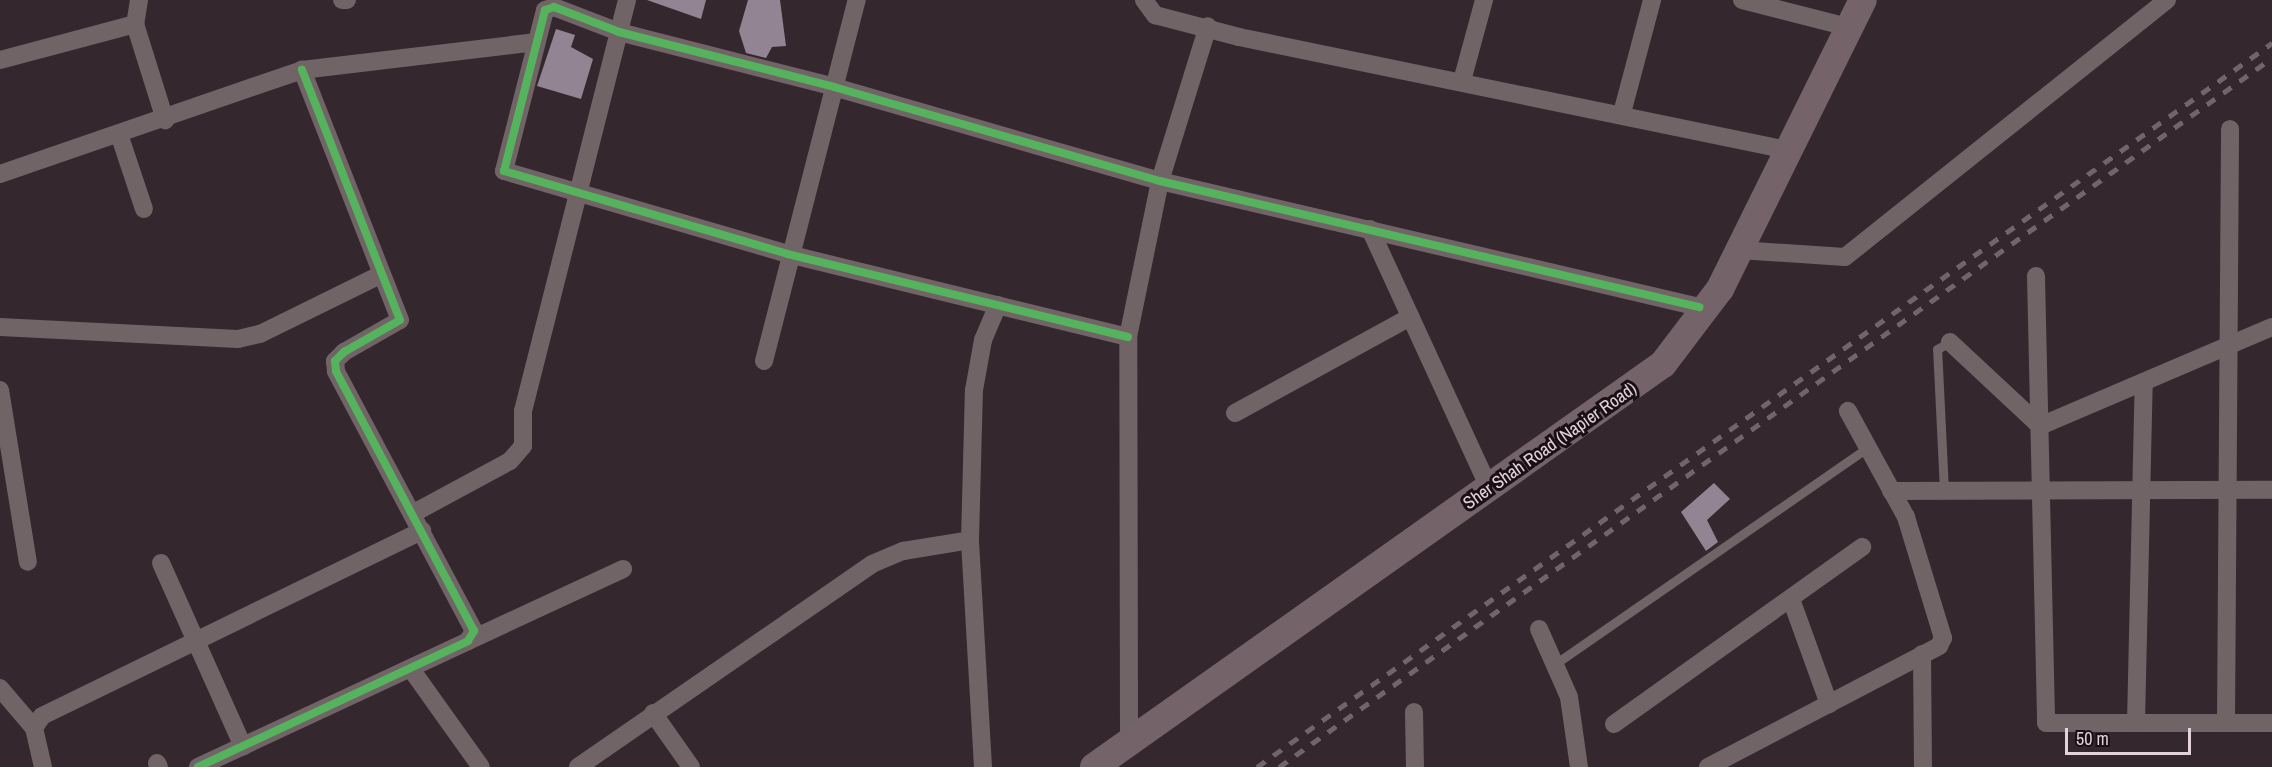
<!DOCTYPE html>
<style>
body{margin:0}
#map{position:relative;width:2272px;height:767px;overflow:hidden;background:#34272e;font-family:"Archivo Narrow",sans-serif}
div>[style]{position:absolute}
[style*='--x']{left:calc(var(--x)*1px);top:calc(var(--y)*1px);width:calc(var(--w)*1px);rotate:calc(var(--a)*1deg)}
.building>*{inset:0;background:#938494}
.service>*{height:9px;margin:-4.5px;padding:0 4.5px;transform-origin:4.5px;border-radius:4.5px;background:#716466}
.minor>*{height:18px;margin:-9px;padding:0 9px;transform-origin:9px;border-radius:9px;background:#716466}
.primary>*{height:28px;margin:-14px;padding:0 14px;transform-origin:14px;border-radius:14px;background:#746368}
.rail>*{height:4.5px;margin-top:-2.25px;transform-origin:0;background:repeating-linear-gradient(90deg,#70656a 0 10px,transparent 0 20px)}
.cycleway>*{height:8px;margin:-4px;padding:0 4px;transform-origin:4px;border-radius:4px;background:#56b35d}
span{translate:-50% -50%;white-space:nowrap;text-align:center;line-height:1.15;-webkit-text-stroke:6px #1a0f15;paint-order:stroke}
.street-label{font-size:18px;color:#e3d2db}
.scale{position:absolute;left:2065px;top:728px;width:126px;height:27px;box-sizing:border-box;border:3px solid #e3d2db;border-top:0;padding-left:8px;font-size:18px;line-height:21px;white-space:nowrap;color:#e3d2db;-webkit-text-stroke:4px #1a0f15;paint-order:stroke}
</style>
<div id="map">
<div class="building">
<i style="clip-path:polygon(647px 0,706px 0,701px 19px)"></i>
<i style="clip-path:polygon(748px 0,780px 0,786px 46px,772px 47px,766px 58px,746px 53px,739px 31px)"></i>
<i style="clip-path:polygon(556px 29px,575px 35px,571px 47px,593px 59px,581px 99px,537px 86px)"></i>
<i style="clip-path:polygon(1714px 483px,1730px 499px,1707px 520px,1718px 542px,1706px 551px,1681px 512px)"></i>
</div>
<div class="service">
<i style="--x:1944;--y:490;--w:141;--a:-92.8"></i>
<i style="--x:1937;--y:349;--w:15;--a:-28"></i>
<i style="--x:1555;--y:664;--w:381;--a:-34.7"></i>
</div>
<div class="minor">
<i style="--x:139;--y:0;--w:24;--a:99"></i>
<i style="--x:135;--y:24;--w:101;--a:72.6"></i>
<i style="--x:342;--y:0;--w:5;--a:0"></i>
<i style="--x:1144;--y:0;--w:19;--a:54"></i>
<i style="--x:1155;--y:15;--w:87;--a:14.7"></i>
<i style="--x:1239;--y:37;--w:550;--a:11.64"></i>
<i style="--x:1742;--y:0;--w:97;--a:14.3"></i>
<i style="--x:0;--y:60;--w:140;--a:-14.9"></i>
<i style="--x:1462;--y:81;--w:84;--a:-74.8"></i>
<i style="--x:1622;--y:113;--w:117;--a:-75.1"></i>
<i style="--x:119;--y:134;--w:79;--a:71.6"></i>
<i style="--x:0;--y:174;--w:319;--a:-19"></i>
<i style="--x:302;--y:70;--w:236;--a:-6.8"></i>
<i style="--x:1370;--y:229;--w:275;--a:65.3"></i>
<i style="--x:1739;--y:250;--w:106;--a:3.8"></i>
<i style="--x:1845;--y:257;--w:412;--a:-38.6"></i>
<i style="--x:2036;--y:276;--w:447;--a:88.7"></i>
<i style="--x:2046;--y:723;--w:226;--a:0"></i>
<i style="--x:0;--y:327;--w:238;--a:2.9"></i>
<i style="--x:238;--y:339;--w:23;--a:-13"></i>
<i style="--x:260;--y:334;--w:134;--a:-26.2"></i>
<i style="--x:1128;--y:337;--w:350;--a:-166.3"></i>
<i style="--x:788;--y:254;--w:296;--a:-163.7"></i>
<i style="--x:504;--y:171;--w:166;--a:-75.7"></i>
<i style="--x:545;--y:10;--w:9;--a:-18"></i>
<i style="--x:554;--y:7;--w:70;--a:21"></i>
<i style="--x:619;--y:32;--w:222;--a:14.3"></i>
<i style="--x:834;--y:87;--w:339;--a:16.1"></i>
<i style="--x:1160;--y:181;--w:554;--a:13.16"></i>
<i style="--x:1950;--y:342;--w:123;--a:43"></i>
<i style="--x:2040;--y:426;--w:252;--a:-23.1"></i>
<i style="--x:764;--y:361;--w:373;--a:-75.6"></i>
<i style="--x:0;--y:390;--w:174;--a:80.8"></i>
<i style="--x:1235;--y:413;--w:200;--a:-28.7"></i>
<i style="--x:1891;--y:491;--w:381;--a:-0.2"></i>
<i style="--x:412;--y:514;--w:111;--a:-28.4"></i>
<i style="--x:510;--y:461;--w:20;--a:-49"></i>
<i style="--x:523;--y:446;--w:35;--a:-90"></i>
<i style="--x:523;--y:411;--w:424;--a:-75.8"></i>
<i style="--x:161;--y:563;--w:201;--a:65.9"></i>
<i style="--x:1791;--y:599;--w:112;--a:70.1"></i>
<i style="--x:1539;--y:629;--w:74;--a:66.2"></i>
<i style="--x:1569;--y:697;--w:71;--a:81.9"></i>
<i style="--x:468;--y:641;--w:171;--a:-24.9"></i>
<i style="--x:1922;--y:654;--w:113;--a:89.5"></i>
<i style="--x:411;--y:669;--w:120;--a:54.5"></i>
<i style="--x:0;--y:688;--w:52;--a:49.6"></i>
<i style="--x:1414;--y:712;--w:55;--a:89"></i>
<i style="--x:653;--y:713;--w:66;--a:54.9"></i>
<i style="--x:2136;--y:723;--w:341;--a:-88.7"></i>
<i style="--x:2226;--y:723;--w:594;--a:-89.61"></i>
<i style="--x:1614;--y:724;--w:305;--a:-35.5"></i>
<i style="--x:1129;--y:732;--w:395;--a:-90.1"></i>
<i style="--x:1128;--y:337;--w:159;--a:-78.4"></i>
<i style="--x:1160;--y:181;--w:162;--a:-72.8"></i>
<i style="--x:157;--y:763;--w:4;--a:63"></i>
<i style="--x:43;--y:767;--w:40;--a:-103"></i>
<i style="--x:34;--y:728;--w:14;--a:-56"></i>
<i style="--x:42;--y:716;--w:423;--a:-26"></i>
<i style="--x:198;--y:767;--w:298;--a:-25"></i>
<i style="--x:468;--y:641;--w:12;--a:-59"></i>
<i style="--x:474;--y:631;--w:294;--a:-118"></i>
<i style="--x:336;--y:371;--w:10;--a:-96"></i>
<i style="--x:335;--y:361;--w:13;--a:-45"></i>
<i style="--x:344;--y:352;--w:64;--a:-29.7"></i>
<i style="--x:400;--y:320;--w:269;--a:-111.4"></i>
<i style="--x:578;--y:767;--w:357;--a:-34.6"></i>
<i style="--x:872;--y:564;--w:34;--a:-23"></i>
<i style="--x:903;--y:551;--w:68;--a:-9.3"></i>
<i style="--x:983;--y:767;--w:227;--a:-93.3"></i>
<i style="--x:970;--y:540;--w:150;--a:-88.5"></i>
<i style="--x:974;--y:390;--w:51;--a:-79.8"></i>
<i style="--x:983;--y:340;--w:38;--a:-67"></i>
<i style="--x:1708;--y:767;--w:261;--a:-27.6"></i>
<i style="--x:1939;--y:646;--w:9;--a:-63"></i>
<i style="--x:1943;--y:638;--w:127;--a:-107"></i>
<i style="--x:1906;--y:517;--w:121;--a:-118.7"></i>
</div>
<div class="primary">
<i style="--x:1094;--y:767;--w:697;--a:-35.31"></i>
<i style="--x:1663;--y:364;--w:94;--a:-52.8"></i>
<i style="--x:1720;--y:289;--w:322;--a:-63.7"></i>
</div>
<div class="rail">
<i style="--x:1257;--y:767;--w:1247;--a:-35.5"></i>
<i style="--x:1279;--y:767;--w:1220;--a:-35.53"></i>
</div>
<div class="cycleway">
<i style="--x:1128;--y:337;--w:350;--a:-166.3"></i>
<i style="--x:788;--y:254;--w:296;--a:-163.7"></i>
<i style="--x:504;--y:171;--w:166;--a:-75.7"></i>
<i style="--x:545;--y:10;--w:9;--a:-18"></i>
<i style="--x:554;--y:7;--w:70;--a:21"></i>
<i style="--x:619;--y:32;--w:222;--a:14.3"></i>
<i style="--x:834;--y:87;--w:339;--a:16.1"></i>
<i style="--x:1160;--y:181;--w:554;--a:13.16"></i>
<i style="--x:198;--y:767;--w:298;--a:-25"></i>
<i style="--x:468;--y:641;--w:12;--a:-59"></i>
<i style="--x:474;--y:631;--w:294;--a:-118"></i>
<i style="--x:336;--y:371;--w:10;--a:-96"></i>
<i style="--x:335;--y:361;--w:13;--a:-45"></i>
<i style="--x:344;--y:352;--w:64;--a:-29.7"></i>
<i style="--x:400;--y:320;--w:269;--a:-111.4"></i>
</div>
<div class="street-label">
<span style="left:1550px;top:446px;rotate:-35deg">Sher Shah Road (Napier Road)</span>
</div>
<div class="scale">50 m</div>
</div>
